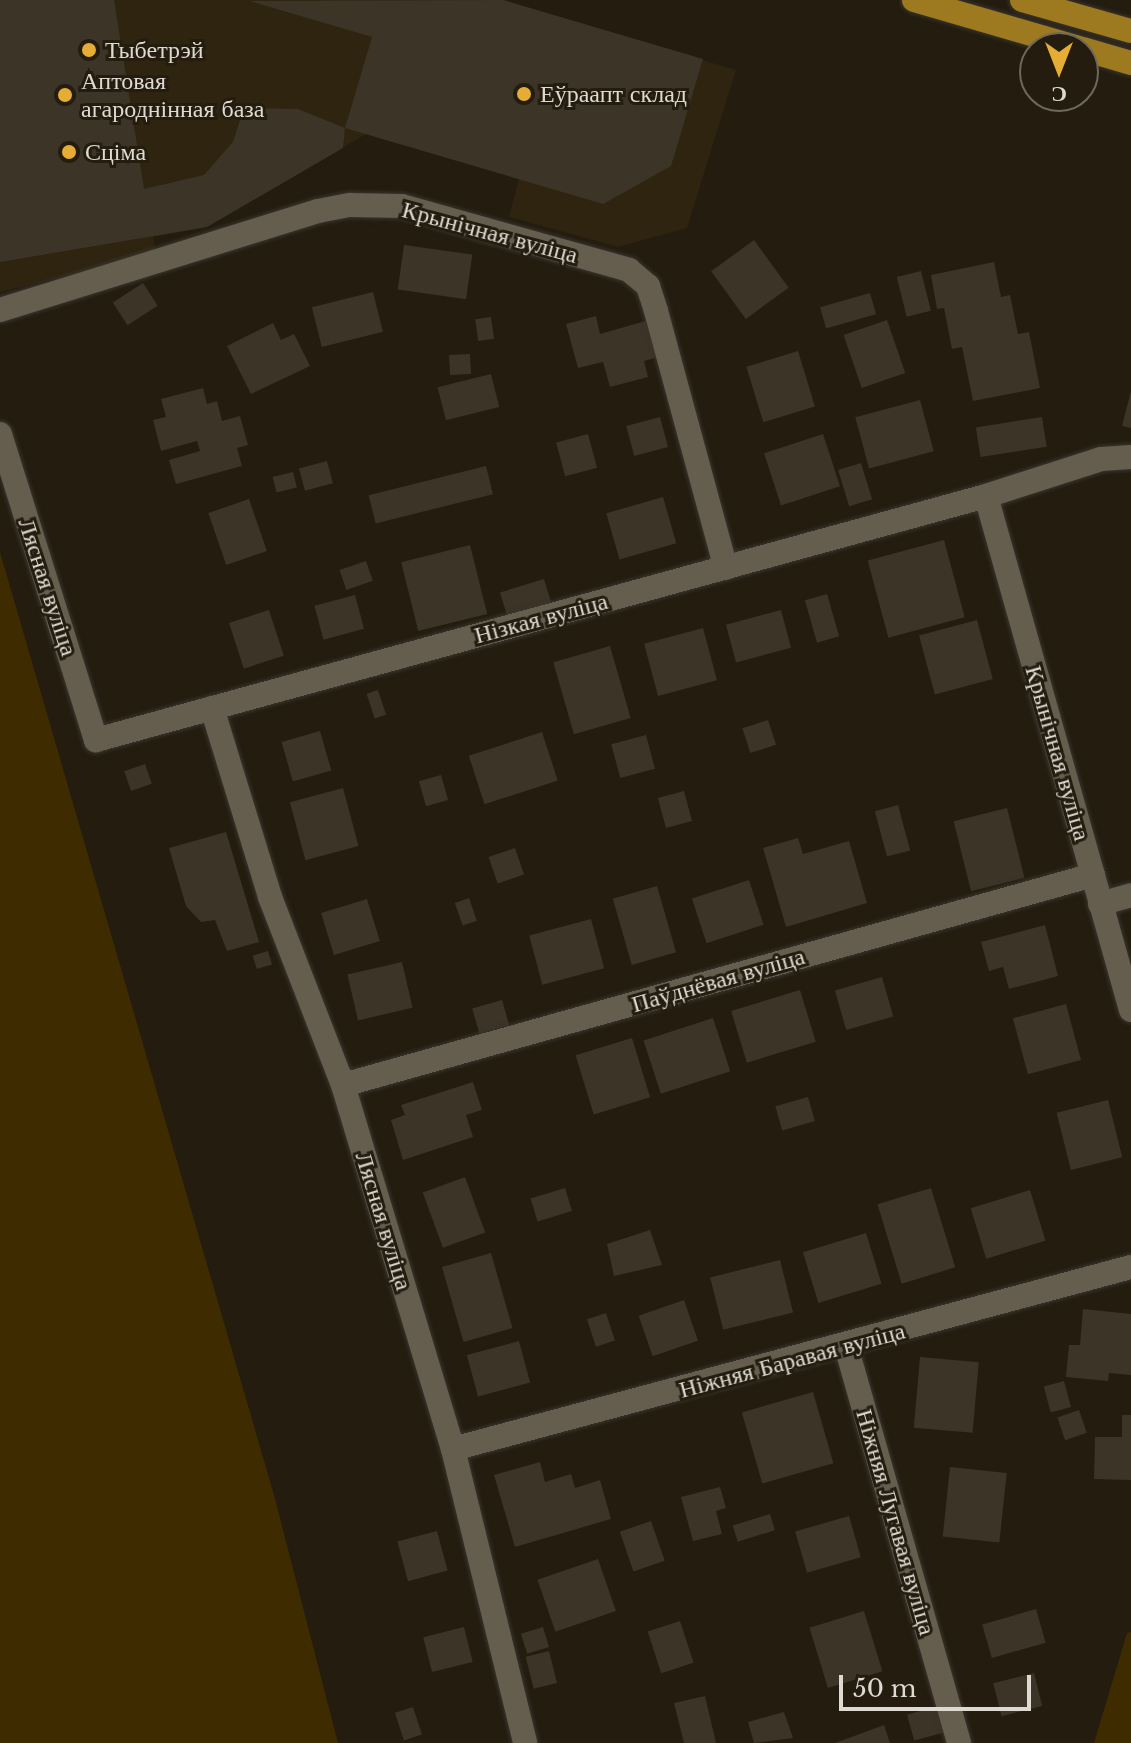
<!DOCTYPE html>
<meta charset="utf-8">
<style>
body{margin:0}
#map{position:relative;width:1131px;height:1743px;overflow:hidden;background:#231c0f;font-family:"Libre Baskerville",serif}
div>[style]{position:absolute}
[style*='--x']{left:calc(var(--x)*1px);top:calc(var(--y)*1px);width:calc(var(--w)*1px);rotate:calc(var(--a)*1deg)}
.built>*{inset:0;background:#2e2410}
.green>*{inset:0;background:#3e2b00}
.building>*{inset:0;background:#3c3427;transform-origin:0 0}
.roads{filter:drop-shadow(0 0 2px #3a342e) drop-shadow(0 0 2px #3a342e)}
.minor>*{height:24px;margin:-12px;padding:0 12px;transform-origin:12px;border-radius:12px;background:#655d4e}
.major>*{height:24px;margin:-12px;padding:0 12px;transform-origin:12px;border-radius:12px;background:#9d7a1f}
.dots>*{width:22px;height:22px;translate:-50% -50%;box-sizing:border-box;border:4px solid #231c0f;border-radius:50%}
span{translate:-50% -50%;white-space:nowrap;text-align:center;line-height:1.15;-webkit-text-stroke:6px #231c0f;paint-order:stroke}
.poi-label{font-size:24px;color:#ded9d1}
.left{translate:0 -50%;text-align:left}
.street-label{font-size:24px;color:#ded9d1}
.north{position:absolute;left:1019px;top:32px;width:80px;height:80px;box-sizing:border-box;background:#231c0f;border:2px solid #6e685d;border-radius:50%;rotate:180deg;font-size:22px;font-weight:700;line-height:32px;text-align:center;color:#ded9d1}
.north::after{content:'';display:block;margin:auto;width:28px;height:36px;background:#e5ad35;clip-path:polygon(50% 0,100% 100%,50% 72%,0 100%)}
.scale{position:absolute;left:839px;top:1675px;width:192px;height:36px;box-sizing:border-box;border:4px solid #ded9d1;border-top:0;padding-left:10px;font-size:24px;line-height:28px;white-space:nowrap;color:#ded9d1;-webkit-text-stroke:6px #231c0f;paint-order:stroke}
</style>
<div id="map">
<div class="built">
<i style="clip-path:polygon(0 0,503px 0,736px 70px,687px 228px,618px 247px,509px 217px,519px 179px,366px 134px,207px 227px,153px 237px,156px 254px,0 292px)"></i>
</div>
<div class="green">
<i style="clip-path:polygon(0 552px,274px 1495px,338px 1743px,0 1743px)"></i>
<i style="clip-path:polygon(1131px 1632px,1131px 1743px,1094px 1743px,1127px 1633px)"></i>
</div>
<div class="building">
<i style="clip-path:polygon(0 0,114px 0,144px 189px,204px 175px,233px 142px,244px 108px,298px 109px,345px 128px,343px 148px,207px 227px,0 262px)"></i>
<i style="clip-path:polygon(503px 0,703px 59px,671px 166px,603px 204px,345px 128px,372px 37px,250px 1px)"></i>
<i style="left:754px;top:240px;width:59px;height:53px;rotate:54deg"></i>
<i style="left:404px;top:245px;width:69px;height:45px;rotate:8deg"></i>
<i style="clip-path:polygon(994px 262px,1001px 297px,1010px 295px,1018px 334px,1029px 332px,1040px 388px,973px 401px,962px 347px,952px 349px,944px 308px,937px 309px,931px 275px)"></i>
<i style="left:921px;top:271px;width:41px;height:25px;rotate:76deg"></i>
<i style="left:143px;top:283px;width:27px;height:36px;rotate:57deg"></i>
<i style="left:373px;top:292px;width:41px;height:63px;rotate:76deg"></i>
<i style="left:870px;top:293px;width:22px;height:52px;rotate:74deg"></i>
<i style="clip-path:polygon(596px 316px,600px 334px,649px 320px,659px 357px,644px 361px,648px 377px,610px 387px,603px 362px,578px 368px,566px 324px)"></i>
<i style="left:491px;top:317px;width:22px;height:16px;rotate:82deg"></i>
<i style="left:887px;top:320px;width:56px;height:46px;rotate:71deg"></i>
<i style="clip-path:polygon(273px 323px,281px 340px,294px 334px,310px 366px,251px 394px,227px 346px)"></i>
<i style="left:798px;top:351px;width:58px;height:54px;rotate:73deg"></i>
<i style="left:470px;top:354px;width:20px;height:21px;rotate:87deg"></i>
<i style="left:491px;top:374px;width:34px;height:55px;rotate:76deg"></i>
<i style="clip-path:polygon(203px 388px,207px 404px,217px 401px,222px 421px,240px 416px,248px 445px,237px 448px,242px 466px,176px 484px,169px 460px,200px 451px,197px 441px,161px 451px,153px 420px,166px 417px,161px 399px)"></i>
<i style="clip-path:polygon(1131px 391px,1131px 428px,1122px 426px)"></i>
<i style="left:920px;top:400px;width:53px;height:67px;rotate:75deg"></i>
<i style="left:660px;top:417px;width:31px;height:35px;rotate:75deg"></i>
<i style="left:1042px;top:417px;width:30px;height:67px;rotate:81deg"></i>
<i style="left:588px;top:434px;width:35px;height:33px;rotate:75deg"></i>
<i style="left:823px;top:434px;width:55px;height:62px;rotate:72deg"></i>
<i style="left:327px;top:461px;width:23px;height:29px;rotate:75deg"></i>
<i style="left:861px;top:463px;width:38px;height:24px;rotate:73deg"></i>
<i style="left:486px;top:466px;width:29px;height:121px;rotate:76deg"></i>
<i style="left:293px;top:472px;width:16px;height:21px;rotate:76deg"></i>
<i style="left:663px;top:497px;width:48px;height:59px;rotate:74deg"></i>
<i style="left:249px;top:499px;width:55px;height:43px;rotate:71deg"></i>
<i style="left:944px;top:540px;width:80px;height:79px;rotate:75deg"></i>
<i style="left:470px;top:545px;width:71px;height:71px;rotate:76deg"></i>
<i style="left:366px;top:561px;width:21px;height:28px;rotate:71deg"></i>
<i style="left:544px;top:579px;width:27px;height:46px;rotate:73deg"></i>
<i style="left:827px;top:594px;width:44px;height:23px;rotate:74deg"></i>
<i style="left:355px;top:595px;width:35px;height:42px;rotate:75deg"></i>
<i style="left:269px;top:610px;width:48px;height:42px;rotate:72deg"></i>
<i style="left:781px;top:610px;width:39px;height:57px;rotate:75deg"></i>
<i style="left:977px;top:620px;width:61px;height:60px;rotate:75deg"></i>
<i style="left:703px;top:628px;width:54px;height:61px;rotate:75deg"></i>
<i style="left:610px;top:646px;width:75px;height:59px;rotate:74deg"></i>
<i style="left:378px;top:690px;width:26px;height:12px;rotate:72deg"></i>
<i style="left:768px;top:720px;width:26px;height:27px;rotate:72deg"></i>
<i style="left:320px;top:731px;width:41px;height:40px;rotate:74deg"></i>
<i style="left:542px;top:732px;width:51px;height:77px;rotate:72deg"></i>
<i style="left:646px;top:735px;width:35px;height:36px;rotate:75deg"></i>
<i style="left:145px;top:764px;width:21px;height:22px;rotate:71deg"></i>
<i style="left:441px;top:775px;width:26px;height:23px;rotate:74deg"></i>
<i style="left:343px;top:788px;width:60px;height:55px;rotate:75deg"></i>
<i style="left:684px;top:791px;width:31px;height:27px;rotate:75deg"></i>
<i style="left:898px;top:805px;width:47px;height:24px;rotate:75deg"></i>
<i style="left:1007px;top:808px;width:72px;height:55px;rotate:76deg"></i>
<i style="clip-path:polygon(226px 832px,259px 942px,227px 951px,215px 920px,201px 922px,186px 906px,169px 848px)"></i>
<i style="clip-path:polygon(798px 838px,803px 854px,849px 841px,867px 903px,786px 927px,763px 848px)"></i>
<i style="left:515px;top:848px;width:28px;height:28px;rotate:71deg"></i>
<i style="left:749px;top:880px;width:47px;height:60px;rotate:72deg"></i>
<i style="left:657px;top:886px;width:69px;height:46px;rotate:74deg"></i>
<i style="left:469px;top:898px;width:24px;height:15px;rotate:71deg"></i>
<i style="left:367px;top:899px;width:44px;height:48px;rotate:73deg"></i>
<i style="left:591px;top:919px;width:51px;height:64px;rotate:75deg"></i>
<i style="clip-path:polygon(1045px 925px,1058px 976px,1009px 989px,1003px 967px,989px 971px,981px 942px)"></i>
<i style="left:268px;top:951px;width:14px;height:16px;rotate:73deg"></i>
<i style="left:402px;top:962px;width:47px;height:56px;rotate:77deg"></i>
<i style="left:882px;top:977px;width:41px;height:49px;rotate:74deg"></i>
<i style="left:800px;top:990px;width:54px;height:72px;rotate:73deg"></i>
<i style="left:502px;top:1000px;width:26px;height:31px;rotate:74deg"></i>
<i style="left:1066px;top:1004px;width:58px;height:55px;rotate:75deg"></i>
<i style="left:713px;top:1018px;width:56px;height:73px;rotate:72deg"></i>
<i style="left:632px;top:1038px;width:62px;height:59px;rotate:73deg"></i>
<i style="clip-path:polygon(473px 1082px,482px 1110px,466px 1115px,473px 1137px,403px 1160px,391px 1120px,405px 1115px,401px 1105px)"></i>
<i style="left:808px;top:1097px;width:25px;height:34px;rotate:74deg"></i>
<i style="left:1108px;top:1100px;width:59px;height:53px;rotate:76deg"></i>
<i style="left:465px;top:1177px;width:59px;height:45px;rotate:70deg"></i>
<i style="left:565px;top:1188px;width:24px;height:36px;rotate:73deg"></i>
<i style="left:931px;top:1188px;width:83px;height:56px;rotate:73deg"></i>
<i style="left:1030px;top:1190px;width:53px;height:62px;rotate:73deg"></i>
<i style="clip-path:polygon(650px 1230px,662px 1265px,614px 1276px,607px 1244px)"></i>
<i style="left:866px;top:1233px;width:53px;height:66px;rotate:73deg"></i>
<i style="left:491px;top:1253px;width:78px;height:51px;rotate:74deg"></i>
<i style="left:780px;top:1260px;width:54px;height:72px;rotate:76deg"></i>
<i style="left:684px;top:1300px;width:43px;height:48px;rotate:71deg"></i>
<i style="clip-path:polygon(1083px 1309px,1131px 1314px,1131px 1375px,1109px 1373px,1108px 1381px,1066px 1377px,1069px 1345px,1080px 1345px)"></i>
<i style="left:606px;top:1313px;width:29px;height:20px;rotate:72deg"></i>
<i style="left:519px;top:1341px;width:43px;height:54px;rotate:75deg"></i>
<i style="left:920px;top:1357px;width:59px;height:71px;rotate:5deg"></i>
<i style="left:1064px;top:1381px;width:27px;height:21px;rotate:75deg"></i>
<i style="left:813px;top:1392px;width:74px;height:74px;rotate:74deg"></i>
<i style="left:1079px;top:1410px;width:24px;height:23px;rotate:71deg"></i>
<i style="clip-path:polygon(1122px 1415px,1131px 1415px,1131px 1480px,1094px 1479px,1095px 1437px,1122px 1437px)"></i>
<i style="clip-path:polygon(540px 1462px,545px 1482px,571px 1474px,575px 1488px,600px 1480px,611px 1519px,515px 1547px,494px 1475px)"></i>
<i style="left:950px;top:1467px;width:57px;height:70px;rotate:6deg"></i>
<i style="clip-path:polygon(720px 1487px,726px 1508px,716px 1511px,722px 1534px,693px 1541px,681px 1497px)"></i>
<i style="left:770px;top:1514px;width:17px;height:39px;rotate:73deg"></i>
<i style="left:849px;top:1516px;width:43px;height:56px;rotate:74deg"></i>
<i style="left:651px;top:1521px;width:42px;height:33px;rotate:71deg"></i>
<i style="left:437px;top:1531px;width:41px;height:41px;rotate:75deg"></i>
<i style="left:598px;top:1559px;width:55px;height:64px;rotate:71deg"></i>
<i style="left:1036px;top:1609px;width:35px;height:56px;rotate:74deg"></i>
<i style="left:864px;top:1611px;width:63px;height:57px;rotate:73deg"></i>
<i style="left:680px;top:1621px;width:44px;height:34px;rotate:72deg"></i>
<i style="left:464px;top:1627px;width:36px;height:42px;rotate:76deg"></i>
<i style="left:543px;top:1627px;width:21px;height:23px;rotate:73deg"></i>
<i style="left:549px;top:1651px;width:33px;height:24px;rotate:76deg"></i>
<i style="left:1034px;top:1673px;width:34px;height:42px;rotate:76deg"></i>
<i style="clip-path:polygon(705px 1696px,716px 1743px,684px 1743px,674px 1703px)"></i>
<i style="left:939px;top:1706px;width:27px;height:33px;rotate:75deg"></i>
<i style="left:413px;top:1707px;width:29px;height:19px;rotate:72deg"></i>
<i style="clip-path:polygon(784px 1712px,793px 1738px,754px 1743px,748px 1722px)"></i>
<i style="clip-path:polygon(884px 1725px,890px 1743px,835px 1743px)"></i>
</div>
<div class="roads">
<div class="minor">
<i style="--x:0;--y:310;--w:333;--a:-17.3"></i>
<i style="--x:318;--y:211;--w:33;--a:-11"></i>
<i style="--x:350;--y:205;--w:52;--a:1.1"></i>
<i style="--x:402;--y:206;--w:236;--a:15.7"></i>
<i style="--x:629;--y:270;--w:25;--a:40"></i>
<i style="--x:648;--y:286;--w:26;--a:72"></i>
<i style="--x:656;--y:311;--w:266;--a:74.8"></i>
<i style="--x:0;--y:434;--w:321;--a:72.6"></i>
<i style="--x:96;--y:740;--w:923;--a:-15.33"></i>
<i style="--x:986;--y:496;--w:121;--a:-17.8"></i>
<i style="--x:1101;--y:459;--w:30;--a:-4"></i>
<i style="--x:986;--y:496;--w:534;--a:74.25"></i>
<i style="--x:212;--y:708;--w:198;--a:72.9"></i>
<i style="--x:270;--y:897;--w:202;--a:68.8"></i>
<i style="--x:343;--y:1085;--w:380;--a:73.2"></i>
<i style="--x:453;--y:1449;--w:303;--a:76.2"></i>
<i style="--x:1100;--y:904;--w:32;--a:-16"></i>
<i style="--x:343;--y:1085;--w:779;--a:-15.64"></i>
<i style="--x:846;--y:1346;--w:413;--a:74.1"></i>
<i style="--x:453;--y:1449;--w:702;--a:-15.03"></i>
</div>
<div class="major">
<i style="--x:914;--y:0;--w:172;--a:16.2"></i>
<i style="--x:1022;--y:0;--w:113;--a:15.9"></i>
<i style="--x:1083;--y:49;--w:50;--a:16.3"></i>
</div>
</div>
<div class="dots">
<i style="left:89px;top:50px;background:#e5ad35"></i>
<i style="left:524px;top:94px;background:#e5ad35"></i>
<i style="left:65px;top:95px;background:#e5ad35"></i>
<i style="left:69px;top:152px;background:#e5ad35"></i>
</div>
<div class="poi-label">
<span class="left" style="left:105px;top:50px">Тыбетрэй</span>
<span class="left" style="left:81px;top:95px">Аптовая<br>агароднінная база</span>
<span class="left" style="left:540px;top:94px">Еўраапт склад</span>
<span class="left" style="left:85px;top:152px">Сціма</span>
</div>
<div class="street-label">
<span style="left:490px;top:232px;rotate:15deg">Крынічная вуліца</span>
<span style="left:48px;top:587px;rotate:72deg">Лясная вуліца</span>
<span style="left:541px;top:618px;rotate:-15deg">Нізкая вуліца</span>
<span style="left:1058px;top:753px;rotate:74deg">Крынічная вуліца</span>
<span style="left:718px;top:980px;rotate:-16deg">Паўднёвая вуліца</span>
<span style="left:384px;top:1221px;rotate:73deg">Лясная вуліца</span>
<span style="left:792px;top:1360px;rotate:-15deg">Ніжняя Баравая вуліца</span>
<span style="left:896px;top:1522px;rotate:74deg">Ніжняя Лугавая вуліца</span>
</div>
<div class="north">С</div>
<div class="scale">50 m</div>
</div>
